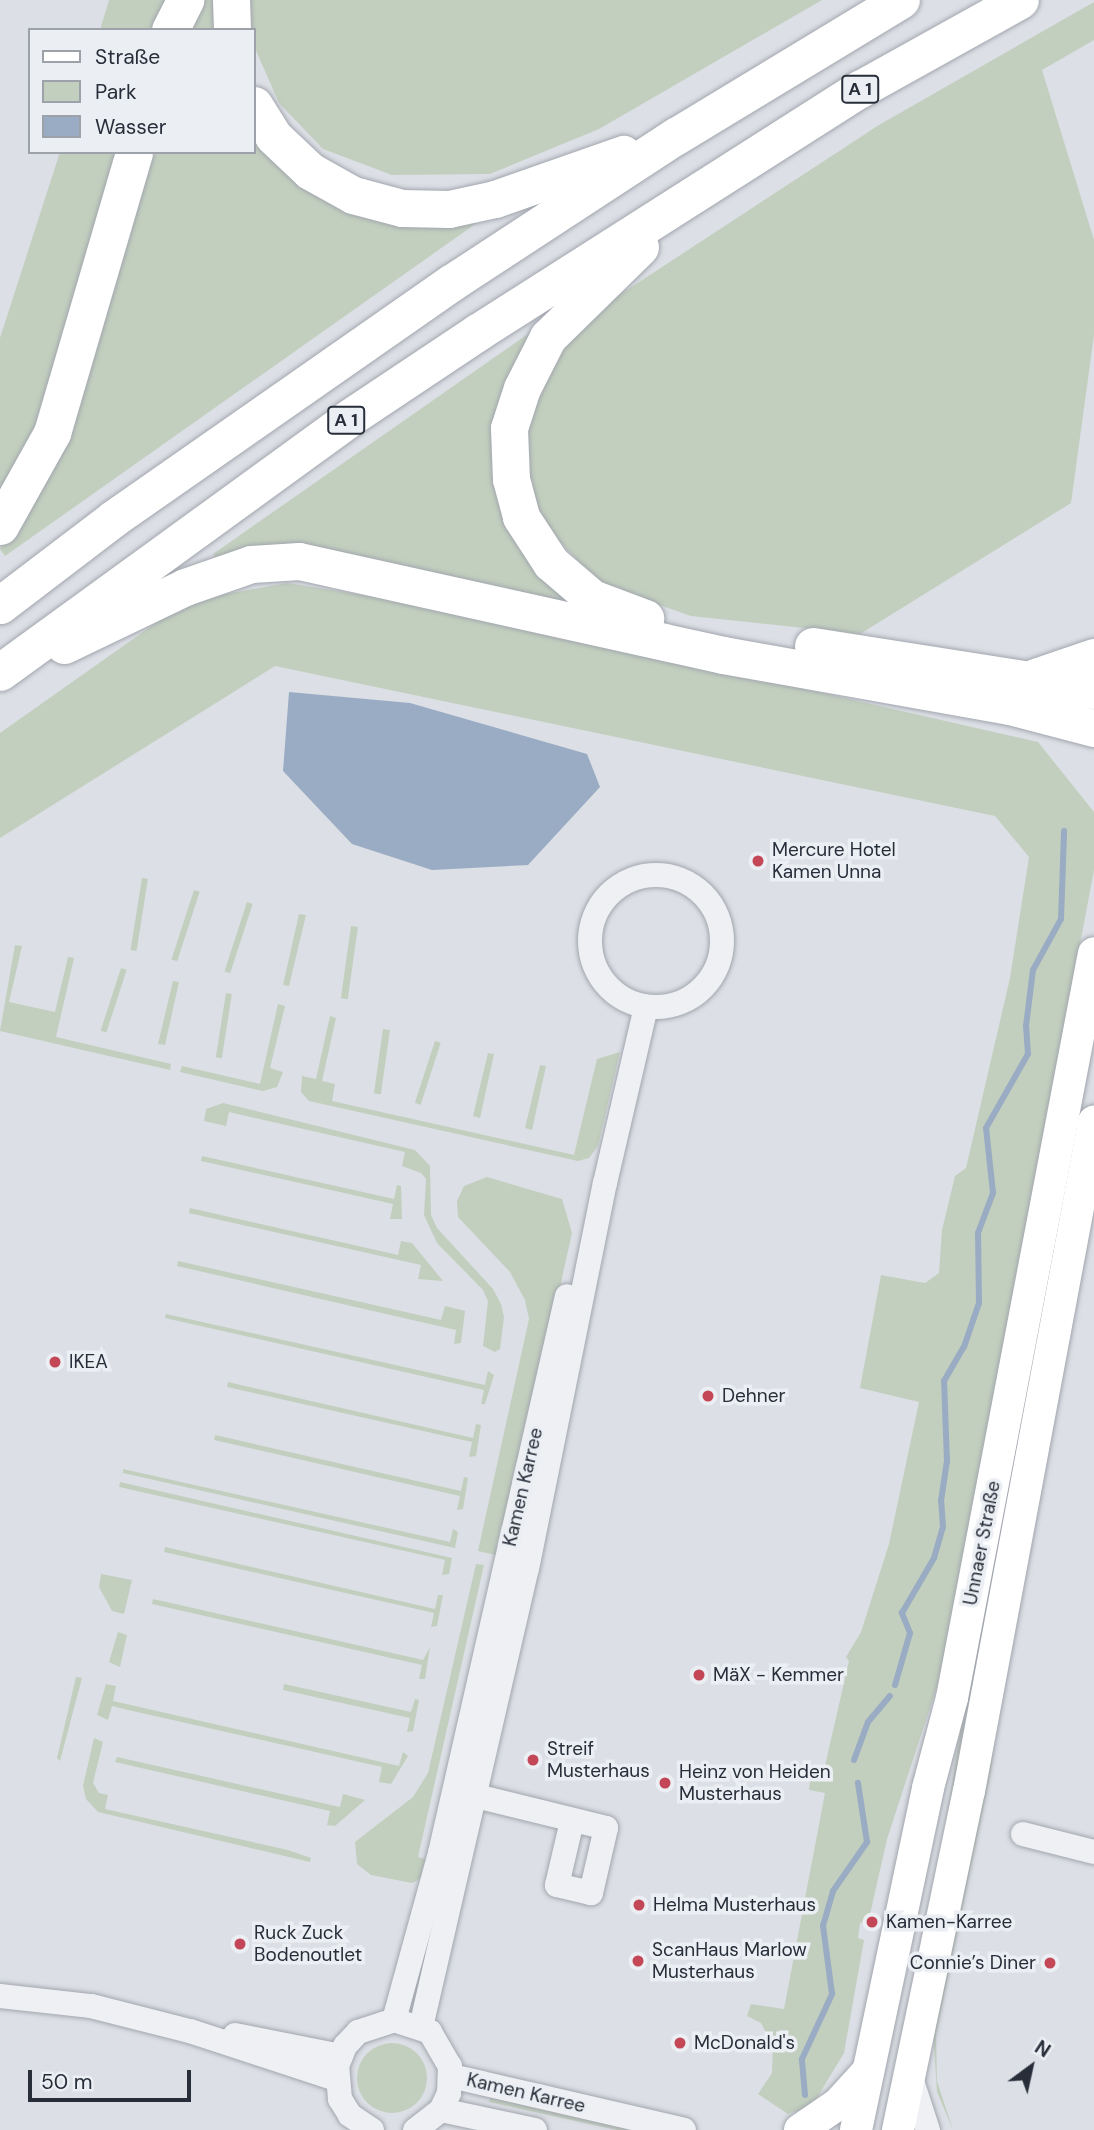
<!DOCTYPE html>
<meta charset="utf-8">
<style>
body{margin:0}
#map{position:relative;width:1094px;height:2130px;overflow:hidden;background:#dcdfe5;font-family:"DM Sans",sans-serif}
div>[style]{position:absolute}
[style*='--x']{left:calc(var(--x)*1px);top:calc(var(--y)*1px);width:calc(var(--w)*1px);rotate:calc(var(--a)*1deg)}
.green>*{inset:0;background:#c2cfbe;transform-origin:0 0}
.round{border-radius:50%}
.water>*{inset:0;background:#99acc3}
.stream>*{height:6px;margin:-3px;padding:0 3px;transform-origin:3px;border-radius:3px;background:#99acc3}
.roads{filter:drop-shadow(0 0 2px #a2a6ae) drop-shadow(0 0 2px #a2a6ae)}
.minor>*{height:24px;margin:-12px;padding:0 12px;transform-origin:12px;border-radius:12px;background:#eef0f4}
.minor>.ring{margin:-12px;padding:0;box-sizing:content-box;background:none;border:24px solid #eef0f4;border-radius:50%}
.major>*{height:32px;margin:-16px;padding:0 16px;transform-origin:16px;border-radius:16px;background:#fff}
.highway>*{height:37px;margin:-18.5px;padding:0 18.5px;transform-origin:18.5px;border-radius:18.5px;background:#fff}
.dots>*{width:19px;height:19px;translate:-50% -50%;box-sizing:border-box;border:4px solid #ebeef3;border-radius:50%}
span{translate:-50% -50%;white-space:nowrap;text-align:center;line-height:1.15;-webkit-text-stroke:7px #ebeef3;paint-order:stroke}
.shield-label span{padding:2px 5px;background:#ebeef3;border:2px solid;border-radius:5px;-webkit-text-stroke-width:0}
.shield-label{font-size:18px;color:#272e3a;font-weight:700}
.poi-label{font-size:19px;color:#272e3a}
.left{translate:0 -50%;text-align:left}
.right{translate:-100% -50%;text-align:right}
.street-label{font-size:19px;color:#272e3a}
.legend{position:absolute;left:28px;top:28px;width:228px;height:126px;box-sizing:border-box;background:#ebeef3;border:2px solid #9da1a9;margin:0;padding:9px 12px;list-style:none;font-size:21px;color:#272e3a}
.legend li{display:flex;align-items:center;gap:14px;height:35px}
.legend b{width:35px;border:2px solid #9da1a9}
.north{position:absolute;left:996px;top:2032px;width:70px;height:70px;-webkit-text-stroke:5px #ebeef3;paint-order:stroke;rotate:33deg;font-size:19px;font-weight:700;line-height:28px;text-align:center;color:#272e3a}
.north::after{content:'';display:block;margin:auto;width:24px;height:32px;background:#272e3a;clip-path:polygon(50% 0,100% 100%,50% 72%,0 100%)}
.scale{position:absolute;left:28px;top:2070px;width:163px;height:32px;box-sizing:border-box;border:4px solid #272e3a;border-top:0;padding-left:9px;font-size:21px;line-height:24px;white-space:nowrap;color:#272e3a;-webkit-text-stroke:5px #ebeef3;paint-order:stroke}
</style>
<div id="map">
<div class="green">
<i style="clip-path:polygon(109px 0,171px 0,161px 30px,100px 30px)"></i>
<i style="clip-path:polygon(201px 0,220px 0,219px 30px,188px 30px)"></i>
<i style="clip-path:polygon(251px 0,822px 0,599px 129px,490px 174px,392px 175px,323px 149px,279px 103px,254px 46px,254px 30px,249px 30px)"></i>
<i style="clip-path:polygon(1094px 2px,1094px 40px,1042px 70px,1094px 240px,1094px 335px,1071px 503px,860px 634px,691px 616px,600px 584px,543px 524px,521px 445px,545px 367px,607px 303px,879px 125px)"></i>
<i style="clip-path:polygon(254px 121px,306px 178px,481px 220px,5px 556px,0 549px,47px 468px,149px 152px,254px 152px)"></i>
<i style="clip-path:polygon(60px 152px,118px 152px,35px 426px,0 490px,0 338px)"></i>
<i style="clip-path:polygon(528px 334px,532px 339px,497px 431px,579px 605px,219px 563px,213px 554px)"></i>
<i style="clip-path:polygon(287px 583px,452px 609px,1038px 742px,1094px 812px,1094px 870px,944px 1665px,887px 1839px,869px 1919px,860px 1923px,858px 1938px,864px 1940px,844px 2053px,812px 2106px,788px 2114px,758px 2094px,772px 2073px,773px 2046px,761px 2023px,747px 2016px,751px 2004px,784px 2009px,825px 1793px,809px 1790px,811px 1773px,792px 1769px,793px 1764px,824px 1770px,849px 1661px,846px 1657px,861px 1632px,889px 1544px,919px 1402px,860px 1388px,881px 1275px,925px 1283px,939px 1273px,942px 1230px,955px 1176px,966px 1168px,1010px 978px,1029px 857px,995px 816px,275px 666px,0 838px,0 733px,187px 601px)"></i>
<i style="left:142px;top:878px;width:6px;height:73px;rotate:9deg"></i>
<i style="left:194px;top:890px;width:6px;height:73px;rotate:18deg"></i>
<i style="left:247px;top:902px;width:6px;height:73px;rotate:18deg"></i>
<i style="clip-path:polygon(299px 914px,306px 915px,289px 986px,283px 985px)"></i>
<i style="left:351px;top:926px;width:7px;height:73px;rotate:8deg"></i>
<i style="clip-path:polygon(15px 945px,22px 946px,9px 1002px,55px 1012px,68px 957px,74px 958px,56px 1037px,171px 1064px,170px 1070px,0 1031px)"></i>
<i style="left:121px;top:968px;width:6px;height:66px;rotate:18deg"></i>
<i style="clip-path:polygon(173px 981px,179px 982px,165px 1045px,158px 1044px)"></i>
<i style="left:226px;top:993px;width:6px;height:65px;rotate:9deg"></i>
<i style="clip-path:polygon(278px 1004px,285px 1006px,270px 1068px,283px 1072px,277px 1087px,263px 1091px,180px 1072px,182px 1066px,260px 1084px)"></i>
<i style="clip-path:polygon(330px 1016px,336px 1018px,322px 1081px,335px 1084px,332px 1101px,574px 1155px,597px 1059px,620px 1052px,598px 1146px,589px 1158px,578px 1161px,309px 1101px,301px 1092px,302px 1076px,316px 1079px)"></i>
<i style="left:383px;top:1029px;width:7px;height:65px;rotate:8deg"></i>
<i style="left:435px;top:1041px;width:6px;height:65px;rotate:18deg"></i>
<i style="clip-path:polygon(488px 1053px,494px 1054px,480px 1118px,473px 1116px)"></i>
<i style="clip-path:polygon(540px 1065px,546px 1066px,532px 1130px,525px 1128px)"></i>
<i style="clip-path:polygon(223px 1103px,415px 1150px,430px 1166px,431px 1215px,437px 1228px,493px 1289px,501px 1304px,504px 1317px,500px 1349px,495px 1352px,483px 1346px,488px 1301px,483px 1290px,437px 1243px,424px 1215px,426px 1179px,421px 1173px,402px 1166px,405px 1152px,229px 1112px,226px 1126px,204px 1121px,206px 1109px)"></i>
<i style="clip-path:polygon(202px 1156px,394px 1199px,397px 1185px,401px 1186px,402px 1219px,390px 1219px,393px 1204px,201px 1161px)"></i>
<i style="clip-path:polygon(487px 1177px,562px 1199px,572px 1233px,500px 1556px,478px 1551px,529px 1319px,525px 1300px,510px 1272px,458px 1217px,457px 1201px,464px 1186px)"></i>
<i style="clip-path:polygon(190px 1208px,398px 1255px,401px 1241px,412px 1243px,443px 1281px,418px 1279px,421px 1265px,189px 1213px)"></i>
<i style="clip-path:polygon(178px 1261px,441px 1320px,445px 1306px,465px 1311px,461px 1343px,454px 1344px,456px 1330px,177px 1266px)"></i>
<i style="clip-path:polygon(166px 1314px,485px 1385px,488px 1371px,494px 1375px,485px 1404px,481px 1404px,484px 1390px,165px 1318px)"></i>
<i style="clip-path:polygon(228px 1382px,473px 1438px,476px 1424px,481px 1425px,476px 1456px,469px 1457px,472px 1442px,227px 1387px)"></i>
<i style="clip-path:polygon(215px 1435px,461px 1491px,464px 1477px,468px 1478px,463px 1509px,457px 1510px,460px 1496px,214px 1440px)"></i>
<i style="clip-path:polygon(123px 1469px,450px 1542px,453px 1529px,458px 1532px,455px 1548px,123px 1473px)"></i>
<i style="clip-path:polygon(120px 1482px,452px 1558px,449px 1574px,442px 1575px,445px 1560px,119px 1487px)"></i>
<i style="clip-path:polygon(165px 1547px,435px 1609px,438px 1595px,443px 1595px,437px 1626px,431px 1627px,434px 1613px,164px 1552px)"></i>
<i style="clip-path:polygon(476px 1564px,484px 1565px,418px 1857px,431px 1861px,425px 1876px,412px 1883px,371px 1875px,357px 1864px,355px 1842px,413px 1797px,428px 1773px)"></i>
<i style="clip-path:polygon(101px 1574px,132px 1580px,124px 1614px,112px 1611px,99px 1587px)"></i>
<i style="clip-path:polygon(153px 1599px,423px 1660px,430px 1647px,425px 1679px,419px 1679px,422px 1665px,152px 1604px)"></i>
<i style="clip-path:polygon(118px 1632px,127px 1635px,120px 1667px,109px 1662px)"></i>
<i style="clip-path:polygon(76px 1677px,82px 1678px,60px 1761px,57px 1758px)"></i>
<i style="clip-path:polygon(106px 1684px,116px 1686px,113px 1701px,399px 1766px,403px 1752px,408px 1756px,391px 1784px,379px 1782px,382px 1767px,128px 1710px,112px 1706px,108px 1720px,97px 1715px)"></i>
<i style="clip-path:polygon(284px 1684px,411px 1712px,415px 1699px,419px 1700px,413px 1731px,407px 1732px,410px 1718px,283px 1690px)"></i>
<i style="left:962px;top:1721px;width:6px;height:417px;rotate:9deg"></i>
<i style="clip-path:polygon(993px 1731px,996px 1732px,991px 1771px,936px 2034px,937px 2081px,953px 2130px,937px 2092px,933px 2030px)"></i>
<i style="clip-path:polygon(94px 1738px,103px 1742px,93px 1783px,99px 1793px,108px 1795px,105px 1809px,288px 1850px,311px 1858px,310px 1862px,98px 1812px,86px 1799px,83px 1786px)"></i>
<i style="clip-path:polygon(117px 1757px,340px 1807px,343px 1794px,365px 1800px,335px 1826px,327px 1825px,330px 1811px,115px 1762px)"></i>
<i class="round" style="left:357px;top:2043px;width:70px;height:70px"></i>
<i style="clip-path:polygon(491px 2095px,658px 2130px,617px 2130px,489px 2102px)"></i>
</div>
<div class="water">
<i style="clip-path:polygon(289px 692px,410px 703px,587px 754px,600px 787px,528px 865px,432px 870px,352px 844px,283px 771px)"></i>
</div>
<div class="stream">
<i style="--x:895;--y:1685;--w:54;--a:-73.9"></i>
<i style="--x:910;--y:1633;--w:22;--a:-112"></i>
<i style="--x:902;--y:1613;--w:64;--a:-59.8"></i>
<i style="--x:934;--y:1558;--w:32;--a:-74"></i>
<i style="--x:943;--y:1527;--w:26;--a:-94"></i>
<i style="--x:941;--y:1501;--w:40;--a:-81.5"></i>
<i style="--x:947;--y:1461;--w:80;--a:-92.1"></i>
<i style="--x:944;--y:1381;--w:39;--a:-60"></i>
<i style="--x:964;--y:1347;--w:46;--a:-71.2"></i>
<i style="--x:979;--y:1303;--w:70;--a:-90.8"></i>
<i style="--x:978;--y:1233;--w:43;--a:-69.4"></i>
<i style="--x:993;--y:1193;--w:65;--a:-96.1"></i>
<i style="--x:986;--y:1128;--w:85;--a:-60.4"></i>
<i style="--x:1028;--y:1054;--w:28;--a:-94"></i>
<i style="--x:1026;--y:1026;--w:56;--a:-82.9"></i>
<i style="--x:1033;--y:970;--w:58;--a:-61.2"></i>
<i style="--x:1061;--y:919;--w:88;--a:-88"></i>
<i style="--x:854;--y:1760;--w:40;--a:-69.8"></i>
<i style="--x:868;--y:1722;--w:34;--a:-50"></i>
<i style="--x:805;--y:2095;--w:36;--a:-95"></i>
<i style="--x:802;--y:2059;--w:72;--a:-65.2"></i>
<i style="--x:832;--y:1994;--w:69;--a:-97.5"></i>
<i style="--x:823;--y:1926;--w:36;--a:-74"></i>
<i style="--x:833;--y:1891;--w:60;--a:-55.2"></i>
<i style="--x:867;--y:1842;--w:60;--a:-98.7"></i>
</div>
<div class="roads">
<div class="minor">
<i class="ring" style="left:590px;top:875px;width:108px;height:108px"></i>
<i style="--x:460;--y:1795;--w:16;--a:4"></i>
<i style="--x:476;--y:1796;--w:134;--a:13.8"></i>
<i style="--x:606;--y:1828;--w:67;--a:103"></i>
<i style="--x:591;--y:1893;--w:35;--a:-167"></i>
<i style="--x:557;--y:1885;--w:66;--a:-76.8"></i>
<i style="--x:1023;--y:1834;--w:73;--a:14.2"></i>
<i style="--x:0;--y:1996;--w:92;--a:6.3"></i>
<i style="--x:91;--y:2006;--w:102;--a:14.2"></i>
<i style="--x:190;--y:2031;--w:154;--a:18.2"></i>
<i style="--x:394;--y:2020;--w:173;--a:-74.6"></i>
<i style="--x:440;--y:1853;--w:571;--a:-77.16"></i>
<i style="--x:421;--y:2027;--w:470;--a:-77"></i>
<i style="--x:527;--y:1569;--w:394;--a:-78.6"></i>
<i style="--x:605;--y:1183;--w:181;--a:-76.9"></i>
<i style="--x:235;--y:2035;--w:108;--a:11.2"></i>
<i style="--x:910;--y:2075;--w:58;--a:71.9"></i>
<i style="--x:451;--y:2076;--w:239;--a:13"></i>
<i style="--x:441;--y:2110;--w:96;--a:12"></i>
<i style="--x:372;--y:2130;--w:27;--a:-146"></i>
<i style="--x:350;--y:2115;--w:19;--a:-122"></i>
<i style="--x:340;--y:2099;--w:33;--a:-95"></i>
<i style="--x:337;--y:2066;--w:22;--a:-68"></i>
<i style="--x:345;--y:2046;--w:19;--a:-47"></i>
<i style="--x:358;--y:2032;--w:38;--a:-18"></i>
<i style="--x:394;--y:2020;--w:38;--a:18"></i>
<i style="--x:430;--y:2032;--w:39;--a:60"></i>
<i style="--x:450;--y:2066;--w:27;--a:92"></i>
<i style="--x:449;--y:2093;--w:19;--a:115"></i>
<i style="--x:441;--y:2110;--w:33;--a:142"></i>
</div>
<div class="major">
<i style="--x:800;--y:2130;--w:46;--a:-34.4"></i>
<i style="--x:838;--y:2104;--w:45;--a:-47.7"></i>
<i style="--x:856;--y:2130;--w:349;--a:-78.1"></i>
<i style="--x:928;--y:1788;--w:93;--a:-75.1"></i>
<i style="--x:952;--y:1698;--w:758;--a:-79.21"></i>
<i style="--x:898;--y:2130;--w:346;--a:-78.2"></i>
<i style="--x:969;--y:1791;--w:681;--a:-79.42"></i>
</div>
<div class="highway">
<i style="--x:231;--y:0;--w:30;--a:88"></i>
<i style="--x:170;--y:30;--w:34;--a:-63"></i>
<i style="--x:254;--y:105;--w:36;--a:58"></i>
<i style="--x:273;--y:136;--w:51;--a:43.4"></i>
<i style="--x:310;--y:171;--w:49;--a:29.2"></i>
<i style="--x:353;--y:195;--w:51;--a:14.9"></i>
<i style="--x:402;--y:208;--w:47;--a:1.2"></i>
<i style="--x:449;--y:209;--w:47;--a:-12.3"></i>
<i style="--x:495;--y:199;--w:136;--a:-19.4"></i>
<i style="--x:640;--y:247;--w:129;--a:135.6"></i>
<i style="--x:548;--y:337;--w:57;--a:117"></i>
<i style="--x:522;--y:388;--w:42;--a:108"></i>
<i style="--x:509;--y:428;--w:51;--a:87.8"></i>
<i style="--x:511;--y:479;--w:39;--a:75"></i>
<i style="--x:521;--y:517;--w:55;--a:56.9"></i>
<i style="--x:551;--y:563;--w:54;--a:40.5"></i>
<i style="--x:592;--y:598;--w:57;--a:20.7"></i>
<i style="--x:0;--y:526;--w:107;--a:-60.8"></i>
<i style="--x:52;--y:433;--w:293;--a:-73.7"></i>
<i style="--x:0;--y:605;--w:143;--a:-37.3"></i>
<i style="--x:114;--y:518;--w:411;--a:-34.9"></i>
<i style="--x:451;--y:283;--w:269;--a:-33.2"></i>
<i style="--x:676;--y:136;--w:263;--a:-31.2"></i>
<i style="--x:64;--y:645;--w:134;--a:-25.6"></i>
<i style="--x:185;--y:587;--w:70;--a:-19.2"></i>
<i style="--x:251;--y:564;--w:48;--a:-3.6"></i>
<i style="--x:299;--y:561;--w:434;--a:12.5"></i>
<i style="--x:723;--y:655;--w:291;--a:10.1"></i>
<i style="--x:1010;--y:706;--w:87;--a:14.7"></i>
<i style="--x:813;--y:646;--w:284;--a:8.9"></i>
<i style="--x:0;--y:672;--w:432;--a:-36"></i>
<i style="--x:349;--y:418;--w:155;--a:-33.7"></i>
<i style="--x:478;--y:332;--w:453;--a:-32.5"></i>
<i style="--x:860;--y:89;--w:183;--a:-29.1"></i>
<i style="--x:1035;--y:677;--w:62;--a:-18.7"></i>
</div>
</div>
<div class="dots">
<i style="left:758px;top:861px;background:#c44757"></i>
<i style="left:55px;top:1362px;background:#c44757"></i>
<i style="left:708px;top:1396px;background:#c44757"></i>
<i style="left:699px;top:1675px;background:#c44757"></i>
<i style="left:533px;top:1760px;background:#c44757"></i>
<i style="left:665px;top:1783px;background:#c44757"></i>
<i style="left:639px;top:1905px;background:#c44757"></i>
<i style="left:872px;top:1922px;background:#c44757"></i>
<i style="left:240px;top:1944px;background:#c44757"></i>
<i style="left:638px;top:1961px;background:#c44757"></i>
<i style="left:1050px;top:1963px;background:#c44757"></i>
<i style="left:680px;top:2043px;background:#c44757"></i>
</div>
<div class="shield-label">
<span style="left:860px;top:89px">A 1</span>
<span style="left:346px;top:420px">A 1</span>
</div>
<div class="poi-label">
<span class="left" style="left:772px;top:861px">Mercure Hotel<br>Kamen Unna</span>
<span class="left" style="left:69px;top:1362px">IKEA</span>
<span class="left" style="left:722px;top:1396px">Dehner</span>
<span class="left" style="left:713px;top:1675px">MäX - Kemmer</span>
<span class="left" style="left:547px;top:1760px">Streif<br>Musterhaus</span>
<span class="left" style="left:679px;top:1783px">Heinz von Heiden<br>Musterhaus</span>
<span class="left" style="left:653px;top:1905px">Helma Musterhaus</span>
<span class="left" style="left:886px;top:1922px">Kamen-Karree</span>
<span class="left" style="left:254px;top:1944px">Ruck Zuck<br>Bodenoutlet</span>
<span class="left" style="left:652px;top:1961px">ScanHaus Marlow<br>Musterhaus</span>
<span class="right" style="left:1036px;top:1963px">Connie’s Diner</span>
<span class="left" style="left:694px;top:2043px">McDonald's</span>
</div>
<div class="street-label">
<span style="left:523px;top:1487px;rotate:-77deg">Kamen Karree</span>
<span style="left:982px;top:1543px;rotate:-79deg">Unnaer Straße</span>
<span style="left:526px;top:2093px;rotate:13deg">Kamen Karree</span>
</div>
<ul class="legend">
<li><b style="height:9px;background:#fff"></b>Straße</li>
<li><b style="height:19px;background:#c2cfbe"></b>Park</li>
<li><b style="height:19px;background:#99acc3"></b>Wasser</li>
</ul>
<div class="north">N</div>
<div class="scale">50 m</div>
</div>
